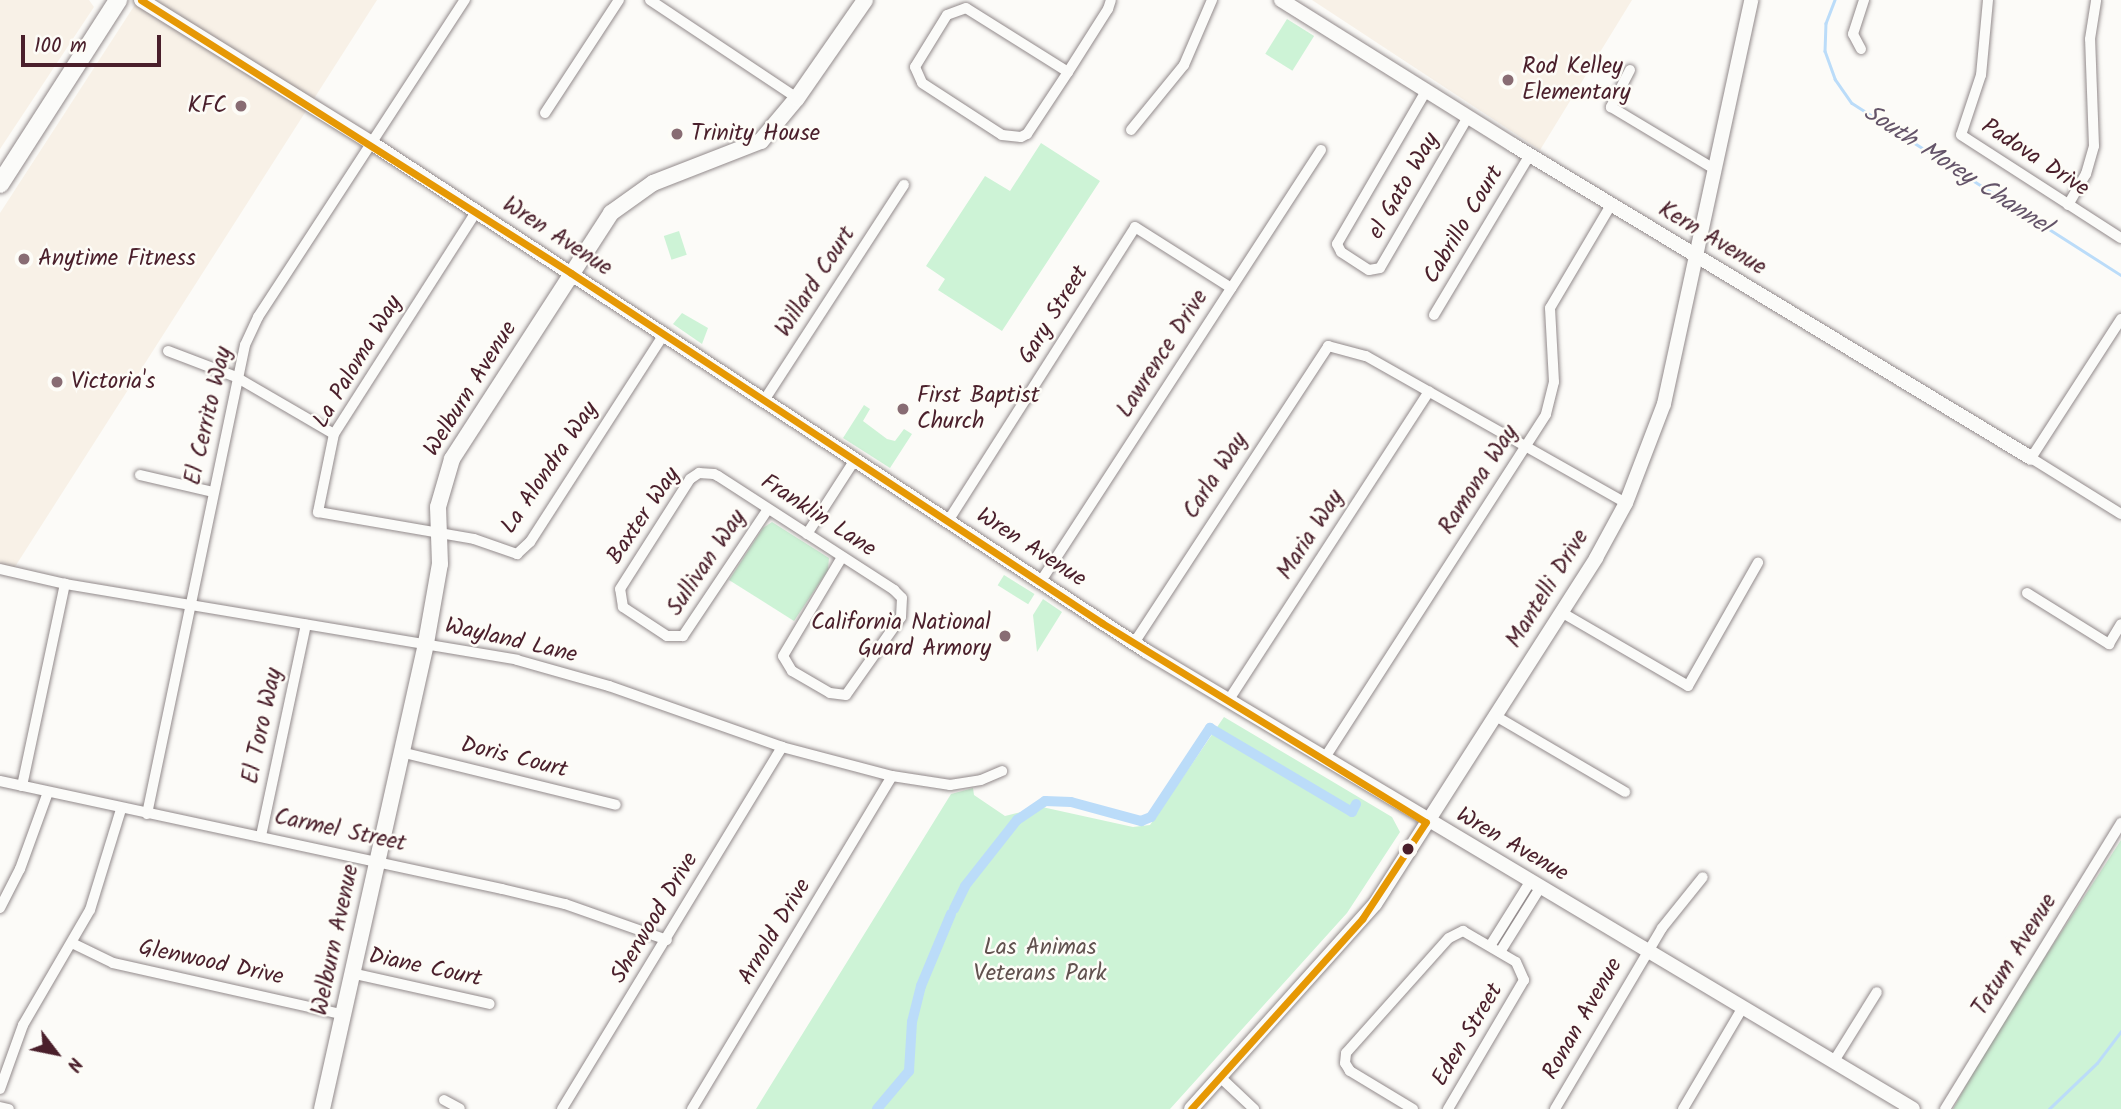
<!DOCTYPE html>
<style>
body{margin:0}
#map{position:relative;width:2121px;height:1109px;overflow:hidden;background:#fcfbf8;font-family:Kalam,sans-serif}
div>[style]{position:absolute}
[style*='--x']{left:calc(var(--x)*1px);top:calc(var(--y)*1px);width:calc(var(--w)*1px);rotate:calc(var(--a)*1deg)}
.built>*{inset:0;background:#f8f1e7}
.green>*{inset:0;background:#cdf3d6;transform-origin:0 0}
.stream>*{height:2.5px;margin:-1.25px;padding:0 1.25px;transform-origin:1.25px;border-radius:1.25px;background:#bbdcf9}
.canal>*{height:10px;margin:-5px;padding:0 5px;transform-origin:5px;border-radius:5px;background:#bbdcf9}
.roads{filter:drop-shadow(0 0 2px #928a8b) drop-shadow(0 0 2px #928a8b)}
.minor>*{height:10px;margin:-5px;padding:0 5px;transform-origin:5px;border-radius:5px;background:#fbfbf9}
.tertiary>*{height:14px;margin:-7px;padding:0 7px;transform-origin:7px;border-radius:7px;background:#fbfbf9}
.secondary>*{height:16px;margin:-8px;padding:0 8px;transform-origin:8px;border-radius:8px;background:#fbfbf9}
.primary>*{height:18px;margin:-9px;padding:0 9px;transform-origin:9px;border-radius:9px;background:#fbfbf9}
.bus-1>*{height:7px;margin:-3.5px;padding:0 3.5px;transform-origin:3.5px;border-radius:3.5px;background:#e69804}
.dots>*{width:19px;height:19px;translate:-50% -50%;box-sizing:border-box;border:4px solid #fdfcf7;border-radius:50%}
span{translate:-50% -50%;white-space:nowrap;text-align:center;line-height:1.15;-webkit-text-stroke:5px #fdfcf7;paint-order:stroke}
.poi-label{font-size:23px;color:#4a1f2b}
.left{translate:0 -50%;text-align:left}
.right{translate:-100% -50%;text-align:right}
.street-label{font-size:23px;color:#4a1f2b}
.park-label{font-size:23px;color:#61524f}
.water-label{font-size:24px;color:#645469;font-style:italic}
.north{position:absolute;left:21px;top:1018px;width:70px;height:70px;-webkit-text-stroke:5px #fdfcf7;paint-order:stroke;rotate:122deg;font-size:19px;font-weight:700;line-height:28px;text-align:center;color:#4a1f2b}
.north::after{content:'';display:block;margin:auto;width:24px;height:32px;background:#4a1f2b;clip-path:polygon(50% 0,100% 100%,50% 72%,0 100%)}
.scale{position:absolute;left:21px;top:35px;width:140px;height:32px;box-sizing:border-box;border:4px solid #4a1f2b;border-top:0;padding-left:9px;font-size:21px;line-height:24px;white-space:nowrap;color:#4a1f2b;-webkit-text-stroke:5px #fdfcf7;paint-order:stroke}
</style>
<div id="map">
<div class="built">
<i style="clip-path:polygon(0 0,89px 0,94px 7px,0 149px)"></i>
<i style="clip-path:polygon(138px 0,377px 0,11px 573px,0 570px,0 213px)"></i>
<i style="clip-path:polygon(1312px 0,1632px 0,1540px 150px)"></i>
</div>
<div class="green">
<i style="left:1287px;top:19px;width:32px;height:41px;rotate:32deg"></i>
<i style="clip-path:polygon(1041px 143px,1100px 181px,1002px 331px,938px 290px,945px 279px,926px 266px,985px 176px,1010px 191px)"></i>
<i style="left:679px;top:231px;width:25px;height:16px;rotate:72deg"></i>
<i style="clip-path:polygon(682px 313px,708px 328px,702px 344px,673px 324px)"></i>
<i style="clip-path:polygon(864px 405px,870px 409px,863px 421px,887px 439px,895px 441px,904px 429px,912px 434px,890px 468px,843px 438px)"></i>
<i style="clip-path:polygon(772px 522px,829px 558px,828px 570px,794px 621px,729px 580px,763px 528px)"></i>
<i style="left:1004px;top:575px;width:36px;height:12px;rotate:32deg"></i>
<i style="clip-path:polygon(1043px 599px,1062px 612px,1037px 652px,1033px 615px)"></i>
<i style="clip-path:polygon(1224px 717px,1392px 817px,1400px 832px,1347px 913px,1170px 1109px,756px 1109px,951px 794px,973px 788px,974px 795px,1005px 816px,1042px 807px,1133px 827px,1150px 825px)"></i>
<i style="clip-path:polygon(2121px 840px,2121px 1109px,1953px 1109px,1991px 1040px)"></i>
</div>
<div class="stream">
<i style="--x:1835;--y:0;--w:25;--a:111"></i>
<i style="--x:1826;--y:23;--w:28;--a:92"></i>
<i style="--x:1825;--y:51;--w:30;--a:70"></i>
<i style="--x:1835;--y:79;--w:29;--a:55"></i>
<i style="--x:1852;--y:103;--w:319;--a:32.6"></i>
<i style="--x:2049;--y:1109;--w:66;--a:-43.8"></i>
<i style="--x:2097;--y:1063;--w:40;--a:-53"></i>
</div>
<div class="canal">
<i style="--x:954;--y:909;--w:25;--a:-64"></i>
<i style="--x:965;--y:886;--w:84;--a:-51.8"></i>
<i style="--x:1017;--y:820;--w:34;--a:-34"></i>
<i style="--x:1045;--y:801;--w:26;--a:2"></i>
<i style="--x:1071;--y:802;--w:73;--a:15.2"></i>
<i style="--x:1141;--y:821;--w:11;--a:-22"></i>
<i style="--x:1151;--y:817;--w:107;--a:-56.5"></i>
<i style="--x:1210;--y:728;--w:165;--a:30.6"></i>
<i style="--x:1352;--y:812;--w:9;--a:-63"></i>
<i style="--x:877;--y:1109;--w:50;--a:-49.9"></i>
<i style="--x:909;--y:1071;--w:49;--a:-86.5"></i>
<i style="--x:912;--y:1022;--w:37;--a:-76"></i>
<i style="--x:921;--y:986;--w:78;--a:-67.4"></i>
</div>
<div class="roads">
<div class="minor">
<i style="--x:650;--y:0;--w:177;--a:33.7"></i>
<i style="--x:1988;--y:0;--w:75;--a:95.3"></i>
<i style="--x:1981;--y:75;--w:63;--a:108.4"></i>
<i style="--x:1961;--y:135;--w:190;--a:32.8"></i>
<i style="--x:1861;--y:49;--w:17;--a:-118"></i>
<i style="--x:1853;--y:34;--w:36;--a:-72"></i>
<i style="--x:1630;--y:70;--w:42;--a:117.2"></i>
<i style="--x:1611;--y:107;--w:120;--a:31"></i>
<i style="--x:1068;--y:72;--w:120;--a:-147.9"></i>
<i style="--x:966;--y:8;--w:20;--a:160"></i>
<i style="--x:947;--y:15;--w:61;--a:121.6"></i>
<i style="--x:915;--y:67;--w:17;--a:66"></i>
<i style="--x:922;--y:83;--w:95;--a:33"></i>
<i style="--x:1002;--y:135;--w:19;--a:6"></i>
<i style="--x:1021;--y:137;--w:7;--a:-27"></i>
<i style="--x:1027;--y:134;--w:74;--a:-56.5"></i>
<i style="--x:1068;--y:72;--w:75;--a:-57.6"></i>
<i style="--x:1108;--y:9;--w:9;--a:-72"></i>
<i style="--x:1426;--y:91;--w:177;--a:120.2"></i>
<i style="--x:1337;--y:244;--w:9;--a:63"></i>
<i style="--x:1341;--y:252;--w:33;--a:33"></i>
<i style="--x:1369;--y:270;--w:11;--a:-10"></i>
<i style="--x:1380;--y:268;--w:175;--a:-59.8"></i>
<i style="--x:545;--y:113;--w:135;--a:-56.8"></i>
<i style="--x:1131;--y:130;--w:84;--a:-50.8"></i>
<i style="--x:1184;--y:65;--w:71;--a:-66.7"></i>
<i style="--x:2068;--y:205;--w:36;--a:-60"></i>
<i style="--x:2086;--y:174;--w:29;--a:-74"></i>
<i style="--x:2094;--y:146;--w:107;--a:-92.1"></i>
<i style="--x:2090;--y:39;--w:39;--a:-81"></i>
<i style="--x:476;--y:212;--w:264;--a:122.6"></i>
<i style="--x:334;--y:434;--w:80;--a:101.6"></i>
<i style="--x:318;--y:512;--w:158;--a:9.8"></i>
<i style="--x:474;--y:539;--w:46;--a:19.2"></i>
<i style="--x:517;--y:554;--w:18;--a:-43"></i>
<i style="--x:530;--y:542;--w:245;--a:-57.2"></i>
<i style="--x:1434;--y:315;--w:185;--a:-59.1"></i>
<i style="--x:2121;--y:319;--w:166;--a:122.9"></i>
<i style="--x:2031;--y:458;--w:106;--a:31.9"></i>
<i style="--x:168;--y:351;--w:73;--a:20.9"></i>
<i style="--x:236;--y:377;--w:113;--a:30.2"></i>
<i style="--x:763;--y:402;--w:259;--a:-57"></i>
<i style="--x:140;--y:475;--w:75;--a:13.1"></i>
<i style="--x:768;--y:509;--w:153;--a:123.8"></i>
<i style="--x:683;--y:636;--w:16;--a:180"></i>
<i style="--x:667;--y:636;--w:53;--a:-146.6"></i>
<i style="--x:623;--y:607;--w:18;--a:-99"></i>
<i style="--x:620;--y:589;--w:130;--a:-57.5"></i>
<i style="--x:690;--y:479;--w:11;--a:-34"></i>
<i style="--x:699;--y:473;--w:15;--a:4"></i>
<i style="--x:714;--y:474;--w:4;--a:27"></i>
<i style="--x:718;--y:476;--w:210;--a:32.9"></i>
<i style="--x:894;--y:590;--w:11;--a:45"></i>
<i style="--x:902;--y:598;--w:19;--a:93"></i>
<i style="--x:901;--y:617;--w:95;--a:125.2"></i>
<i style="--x:846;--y:695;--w:16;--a:-173"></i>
<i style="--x:830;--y:693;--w:44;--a:-149.9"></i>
<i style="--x:792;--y:671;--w:17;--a:-121"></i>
<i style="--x:783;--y:656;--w:115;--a:-59.2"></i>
<i style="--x:948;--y:521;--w:348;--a:-57.5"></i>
<i style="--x:1135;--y:227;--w:114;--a:32.4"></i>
<i style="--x:807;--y:534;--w:87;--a:-57.2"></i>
<i style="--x:0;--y:569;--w:67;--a:13"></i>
<i style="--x:65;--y:584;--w:458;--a:9.5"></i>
<i style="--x:517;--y:660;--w:96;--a:15.8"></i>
<i style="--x:609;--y:686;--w:183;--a:19.4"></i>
<i style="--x:782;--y:747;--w:114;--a:14.8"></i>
<i style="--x:892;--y:776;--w:59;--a:8.8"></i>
<i style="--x:950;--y:785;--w:31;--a:-9"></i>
<i style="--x:981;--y:780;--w:23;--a:-23"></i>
<i style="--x:1041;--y:581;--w:514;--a:-56.99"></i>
<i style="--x:2027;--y:593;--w:97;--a:31.9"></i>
<i style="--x:2109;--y:644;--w:23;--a:-59"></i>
<i style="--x:1561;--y:612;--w:147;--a:30.2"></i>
<i style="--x:1688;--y:686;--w:142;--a:-60.4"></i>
<i style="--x:1134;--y:643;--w:355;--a:-56.8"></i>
<i style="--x:1328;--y:346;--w:39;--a:15"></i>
<i style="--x:1366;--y:356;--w:299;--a:29.5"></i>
<i style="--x:1228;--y:701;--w:369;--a:-57"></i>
<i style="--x:1494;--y:715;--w:152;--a:30.4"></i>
<i style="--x:401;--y:752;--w:221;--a:13.8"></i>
<i style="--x:1324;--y:759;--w:410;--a:-57.2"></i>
<i style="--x:1546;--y:414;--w:33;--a:-76"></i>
<i style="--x:1554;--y:382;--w:74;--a:-93.1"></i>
<i style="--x:1550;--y:308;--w:120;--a:-59.4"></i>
<i style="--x:0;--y:781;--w:513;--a:12.14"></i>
<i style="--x:502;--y:889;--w:65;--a:13.4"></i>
<i style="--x:565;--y:904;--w:108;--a:19.4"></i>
<i style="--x:22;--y:786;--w:207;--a:-78"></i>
<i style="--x:147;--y:814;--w:479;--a:-78.2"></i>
<i style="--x:245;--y:345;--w:31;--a:-65"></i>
<i style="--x:258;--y:317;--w:379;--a:-56.9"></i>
<i style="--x:261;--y:836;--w:216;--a:-78"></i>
<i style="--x:0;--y:908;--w:44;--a:-62.9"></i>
<i style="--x:20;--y:869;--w:82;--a:-70"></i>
<i style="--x:74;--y:944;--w:43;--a:26"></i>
<i style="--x:113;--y:963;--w:235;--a:12.6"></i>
<i style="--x:1490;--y:946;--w:75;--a:-58"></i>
<i style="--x:1500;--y:952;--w:75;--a:-58"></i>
<i style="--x:351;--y:973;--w:142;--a:12.6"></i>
<i style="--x:1834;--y:1061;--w:81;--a:-58.1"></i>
<i style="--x:1220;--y:1077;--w:47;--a:43.3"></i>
<i style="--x:0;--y:1089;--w:68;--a:-70.2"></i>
<i style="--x:23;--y:1025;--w:133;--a:-59.8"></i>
<i style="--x:90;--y:910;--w:106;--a:-72.9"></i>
<i style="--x:444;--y:1100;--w:18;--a:29"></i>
<i style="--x:0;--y:1107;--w:9;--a:13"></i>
<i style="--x:562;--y:1109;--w:424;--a:-58.7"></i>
<i style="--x:692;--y:1109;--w:388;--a:-59"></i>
<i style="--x:1413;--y:1109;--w:74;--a:-148.9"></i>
<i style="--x:1350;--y:1071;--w:9;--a:-122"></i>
<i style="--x:1345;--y:1063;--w:10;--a:-84"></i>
<i style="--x:1346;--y:1053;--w:154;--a:-48.2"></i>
<i style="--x:1449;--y:938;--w:16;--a:-27"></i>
<i style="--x:1463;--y:931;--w:61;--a:30.3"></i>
<i style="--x:1516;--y:962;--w:20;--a:66"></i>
<i style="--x:1524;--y:980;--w:150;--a:120.5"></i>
<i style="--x:1555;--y:1109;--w:210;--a:-59.4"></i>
<i style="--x:1662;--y:928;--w:65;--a:-51.2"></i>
<i style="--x:1683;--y:1109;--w:118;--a:-59.5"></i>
<i style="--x:1945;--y:1109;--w:336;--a:-58.4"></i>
</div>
<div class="tertiary">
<i style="--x:141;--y:0;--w:269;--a:31.8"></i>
<i style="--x:370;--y:142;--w:928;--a:33.26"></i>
<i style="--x:1146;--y:651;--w:893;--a:30.84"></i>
<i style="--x:1281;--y:0;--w:274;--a:32"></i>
<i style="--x:1513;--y:145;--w:605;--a:31.14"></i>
<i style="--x:1191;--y:1109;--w:275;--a:-48.1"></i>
<i style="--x:1375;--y:904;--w:411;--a:-57.4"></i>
<i style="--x:1596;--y:558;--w:63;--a:-61.4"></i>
<i style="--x:1626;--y:503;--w:106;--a:-69"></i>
<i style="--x:1664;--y:404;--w:413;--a:-77.8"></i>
</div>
<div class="secondary">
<i style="--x:322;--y:1109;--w:477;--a:-77.4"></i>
<i style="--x:426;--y:643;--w:80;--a:-80"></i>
<i style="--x:440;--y:564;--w:57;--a:-92"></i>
<i style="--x:438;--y:507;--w:50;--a:-73.7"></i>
<i style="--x:452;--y:459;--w:293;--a:-57.1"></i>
<i style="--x:611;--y:213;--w:52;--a:-35.5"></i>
<i style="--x:653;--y:183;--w:116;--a:-21.3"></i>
<i style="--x:761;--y:141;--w:56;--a:-50.1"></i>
<i style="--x:797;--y:98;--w:119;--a:-55.2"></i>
</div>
<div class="primary">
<i style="--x:0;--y:184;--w:219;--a:-57.3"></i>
</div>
</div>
<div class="bus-1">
<i style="--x:141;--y:0;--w:509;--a:32.41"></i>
<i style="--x:571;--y:273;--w:636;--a:33.39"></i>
<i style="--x:1102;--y:623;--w:380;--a:31.6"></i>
<i style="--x:1191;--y:1109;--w:256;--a:-48"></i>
<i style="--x:1362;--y:919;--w:116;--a:-56.6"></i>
</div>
<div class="dots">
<i style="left:1508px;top:80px;background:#886c73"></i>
<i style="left:241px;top:106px;background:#886c73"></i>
<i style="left:677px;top:134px;background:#886c73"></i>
<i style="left:24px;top:259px;background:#886c73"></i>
<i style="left:57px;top:382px;background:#886c73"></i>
<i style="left:903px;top:409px;background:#886c73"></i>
<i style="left:1005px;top:636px;background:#886c73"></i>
<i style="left:1408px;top:849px;background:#4a1f2b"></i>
</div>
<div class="poi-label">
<span class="left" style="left:1522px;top:80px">Rod Kelley<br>Elementary</span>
<span class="right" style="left:227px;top:106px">KFC</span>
<span class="left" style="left:691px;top:134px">Trinity House</span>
<span class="left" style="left:38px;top:259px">Anytime Fitness</span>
<span class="left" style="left:71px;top:382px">Victoria's</span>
<span class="left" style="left:917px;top:409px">First Baptist<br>Church</span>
<span class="right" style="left:991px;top:636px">California National<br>Guard Armory</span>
</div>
<div class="street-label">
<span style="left:2035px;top:158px;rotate:33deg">Padova Drive</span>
<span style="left:1404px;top:186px;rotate:-60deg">el Gato Way</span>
<span style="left:1464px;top:225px;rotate:-59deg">Cabrillo Court</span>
<span style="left:557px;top:237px;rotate:33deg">Wren Avenue</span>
<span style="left:1712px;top:239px;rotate:31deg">Kern Avenue</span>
<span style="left:816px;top:282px;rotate:-57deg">Willard Court</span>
<span style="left:1054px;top:315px;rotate:-58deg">Gary Street</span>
<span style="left:1163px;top:354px;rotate:-57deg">Lawrence Drive</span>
<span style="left:358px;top:362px;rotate:-59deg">La Paloma Way</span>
<span style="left:471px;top:389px;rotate:-58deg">Welburn Avenue</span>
<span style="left:209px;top:416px;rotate:-77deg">El Cerrito Way</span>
<span style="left:550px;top:468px;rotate:-56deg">La Alondra Way</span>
<span style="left:1216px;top:476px;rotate:-57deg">Carla Way</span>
<span style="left:1479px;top:480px;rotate:-57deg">Ramona Way</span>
<span style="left:644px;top:516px;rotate:-56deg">Baxter Way</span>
<span style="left:818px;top:516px;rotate:33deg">Franklin Lane</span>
<span style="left:1311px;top:535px;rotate:-57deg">Maria Way</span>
<span style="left:1031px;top:548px;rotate:33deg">Wren Avenue</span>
<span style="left:707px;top:563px;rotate:-56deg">Sullivan Way</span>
<span style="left:1548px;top:589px;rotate:-58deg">Mantelli Drive</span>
<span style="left:511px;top:641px;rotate:13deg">Wayland Lane</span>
<span style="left:263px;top:726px;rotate:-78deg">El Toro Way</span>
<span style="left:514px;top:758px;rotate:14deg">Doris Court</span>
<span style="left:340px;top:831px;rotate:12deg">Carmel Street</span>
<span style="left:1512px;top:845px;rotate:30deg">Wren Avenue</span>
<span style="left:655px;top:918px;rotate:-59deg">Sherwood Drive</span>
<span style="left:775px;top:932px;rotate:-59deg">Arnold Drive</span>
<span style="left:336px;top:940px;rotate:-78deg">Welburn Avenue</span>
<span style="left:2015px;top:955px;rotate:-58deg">Tatum Avenue</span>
<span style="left:211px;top:963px;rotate:12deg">Glenwood Drive</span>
<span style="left:425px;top:968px;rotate:12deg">Diane Court</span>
<span style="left:1583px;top:1019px;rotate:-60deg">Ronan Avenue</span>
<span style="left:1468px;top:1035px;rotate:-59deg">Eden Street</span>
</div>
<div class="park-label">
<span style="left:1040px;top:961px">Las Animas<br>Veterans Park</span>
</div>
<div class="water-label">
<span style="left:1957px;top:170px;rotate:33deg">South Morey Channel</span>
</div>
<div class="north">N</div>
<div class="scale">100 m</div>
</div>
